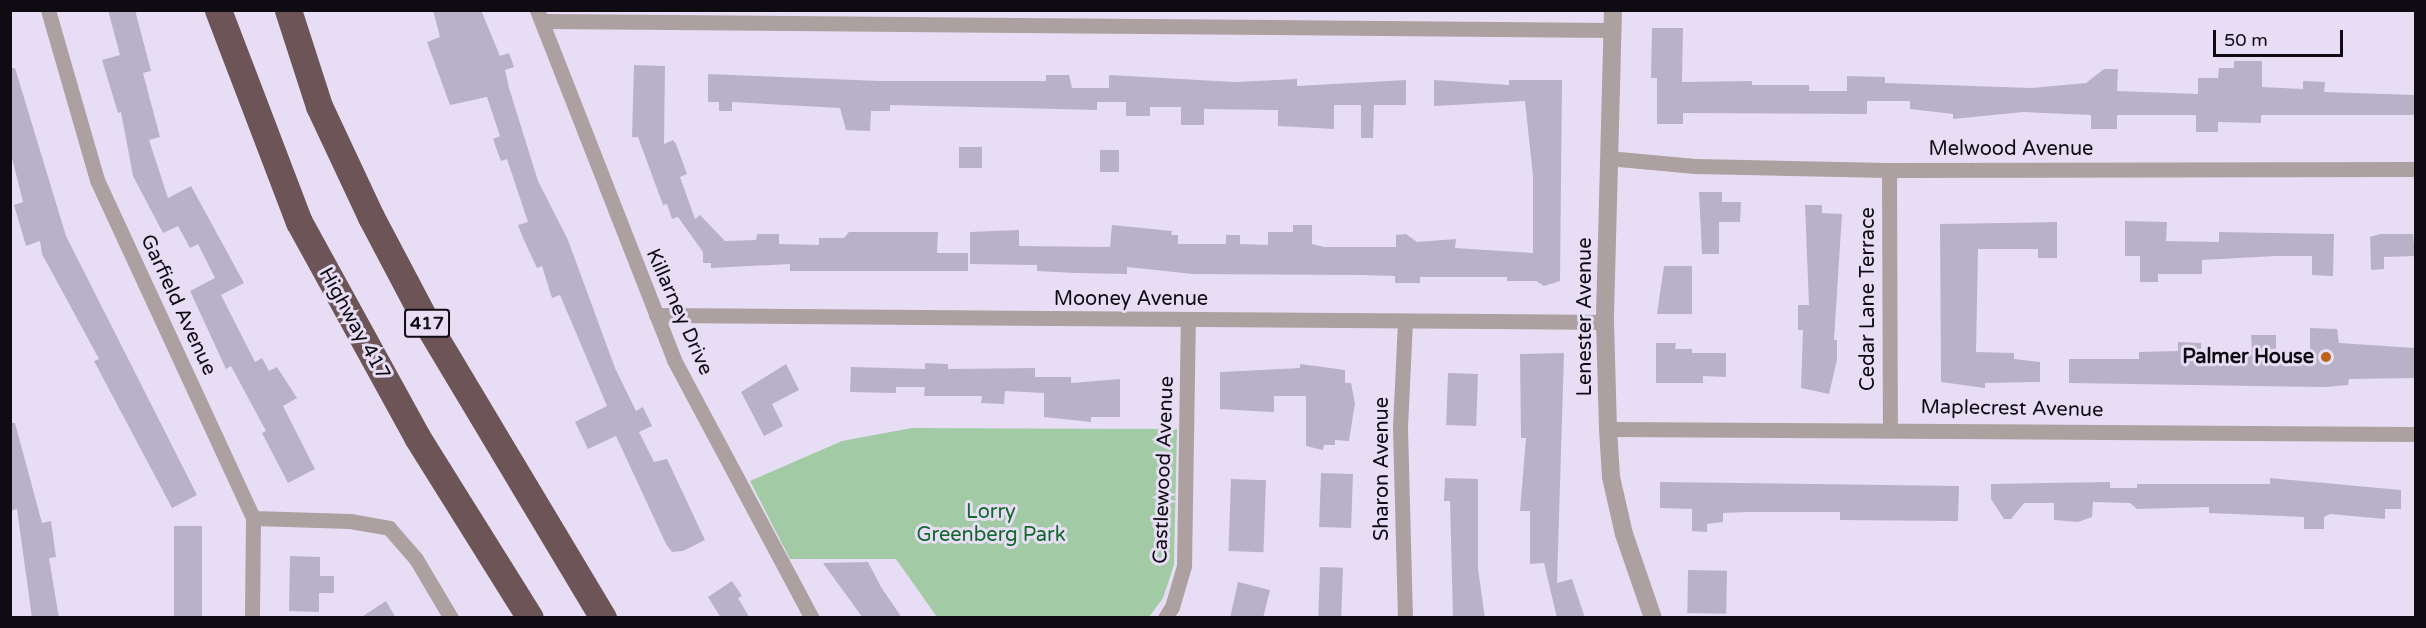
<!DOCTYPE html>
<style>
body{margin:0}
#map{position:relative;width:2426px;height:628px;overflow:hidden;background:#e7def5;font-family:"Varela Round",sans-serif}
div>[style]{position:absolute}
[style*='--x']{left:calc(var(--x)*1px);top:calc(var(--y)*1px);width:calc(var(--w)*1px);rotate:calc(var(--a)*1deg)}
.green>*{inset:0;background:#a1caa5}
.building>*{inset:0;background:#b8b2c9;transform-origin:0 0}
.minor>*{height:15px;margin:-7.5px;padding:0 7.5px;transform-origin:7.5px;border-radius:7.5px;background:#aca0a0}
.tertiary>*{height:18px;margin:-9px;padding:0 9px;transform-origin:9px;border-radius:9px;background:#aca0a0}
.motorway>*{height:27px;margin:-13.5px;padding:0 13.5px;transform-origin:13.5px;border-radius:13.5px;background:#6d5456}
.dots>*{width:16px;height:16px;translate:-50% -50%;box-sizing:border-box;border:3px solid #e7def5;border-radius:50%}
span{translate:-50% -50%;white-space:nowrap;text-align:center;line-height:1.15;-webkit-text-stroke:6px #e7def5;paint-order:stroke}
.shield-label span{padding:2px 4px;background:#e7def5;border:2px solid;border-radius:4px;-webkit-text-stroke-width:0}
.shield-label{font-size:18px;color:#0f0b13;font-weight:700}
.street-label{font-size:20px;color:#0f0b13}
.poi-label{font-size:20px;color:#0f0b13;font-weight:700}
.right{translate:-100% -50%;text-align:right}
.park-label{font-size:20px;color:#10682a}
.frame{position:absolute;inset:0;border:12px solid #0f0b13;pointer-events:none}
.scale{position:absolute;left:2213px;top:30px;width:130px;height:27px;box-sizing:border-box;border:3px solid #0f0b13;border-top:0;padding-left:8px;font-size:18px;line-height:21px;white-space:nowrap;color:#0f0b13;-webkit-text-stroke:4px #e7def5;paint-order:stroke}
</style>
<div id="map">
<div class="green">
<i style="clip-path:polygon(912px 428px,1177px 429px,1174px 565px,1163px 598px,1149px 617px,937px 617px,896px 559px,790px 559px,750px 481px,842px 441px)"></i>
</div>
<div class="building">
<i style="clip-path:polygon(108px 10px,135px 10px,151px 71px,143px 73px,160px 137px,149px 140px,168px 198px,191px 186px,244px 283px,221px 295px,255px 362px,262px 358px,269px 371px,277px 367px,297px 398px,283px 406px,315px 469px,288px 483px,262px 433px,266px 431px,231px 366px,226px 369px,190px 291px,215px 278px,198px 244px,190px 248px,178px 226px,163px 233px,133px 176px,121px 112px,118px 113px,102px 60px,120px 55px)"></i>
<i style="clip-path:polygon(433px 10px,481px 10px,500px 56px,509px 53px,514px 67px,505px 70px,509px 88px,538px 181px,568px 240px,615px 368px,636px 411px,643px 407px,652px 426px,639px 432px,654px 462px,667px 459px,705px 540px,683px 551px,672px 552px,666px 544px,616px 436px,588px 449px,575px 422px,607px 406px,560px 295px,552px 298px,542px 266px,537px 268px,523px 238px,518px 225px,528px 222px,507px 159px,501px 161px,493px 139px,500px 136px,487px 97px,450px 105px,427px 42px,440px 37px)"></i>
<i style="clip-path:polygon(1652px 28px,1683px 28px,1682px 82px,1752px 81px,1752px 85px,1809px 85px,1809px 91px,1847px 91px,1847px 76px,1885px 77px,1885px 83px,2031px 88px,2086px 83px,2104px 69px,2118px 69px,2117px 91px,2198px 94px,2198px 78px,2218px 78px,2219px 68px,2234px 68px,2234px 61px,2262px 61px,2262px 87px,2303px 89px,2303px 81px,2325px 82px,2324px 92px,2415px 95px,2415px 115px,2261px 115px,2261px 123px,2218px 122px,2218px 132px,2196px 132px,2196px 115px,2117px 115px,2117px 129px,2091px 129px,2091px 115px,2023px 112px,1953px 119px,1953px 114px,1910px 109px,1910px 101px,1867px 101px,1867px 114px,1683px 113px,1683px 124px,1657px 124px,1657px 78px,1651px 78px)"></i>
<i style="clip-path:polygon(634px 65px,665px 66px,664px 144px,673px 140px,676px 144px,687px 174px,680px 177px,695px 219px,700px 215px,725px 241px,756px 240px,757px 234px,779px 234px,779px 244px,819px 245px,819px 238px,844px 238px,849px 232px,938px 232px,937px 253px,968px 253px,968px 271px,790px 271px,790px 264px,711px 268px,711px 263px,703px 263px,703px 252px,678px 217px,672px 219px,667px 204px,663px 205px,638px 137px,632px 137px)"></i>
<i style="clip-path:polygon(10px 68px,15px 68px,66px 236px,197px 495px,172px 508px,94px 361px,99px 359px,42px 254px,40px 241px,26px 246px,14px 205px,23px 202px,10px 150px)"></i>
<i style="clip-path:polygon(708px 74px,880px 81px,1046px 81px,1046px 75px,1069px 75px,1072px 88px,1109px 88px,1109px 75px,1234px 82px,1297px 79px,1297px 86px,1406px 80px,1406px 105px,1374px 105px,1373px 138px,1361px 138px,1361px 105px,1334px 105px,1334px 129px,1278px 126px,1278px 110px,1204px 109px,1204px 125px,1181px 125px,1181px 107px,1150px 107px,1150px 116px,1126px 116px,1126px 102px,1097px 102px,1097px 110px,890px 105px,890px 111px,871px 111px,870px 131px,846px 130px,840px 108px,732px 102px,732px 111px,719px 111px,719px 102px,708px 102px)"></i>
<i style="clip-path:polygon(1434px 80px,1509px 85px,1509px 80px,1562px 80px,1560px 281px,1544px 286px,1536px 281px,1507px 281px,1507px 277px,1420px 277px,1420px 283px,1395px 283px,1395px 276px,1362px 275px,1193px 274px,1127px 267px,1127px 274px,1076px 273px,1037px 271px,1037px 265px,970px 264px,970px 232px,1019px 230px,1019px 246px,1110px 247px,1112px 225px,1172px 231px,1171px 235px,1178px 235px,1178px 244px,1226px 244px,1226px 235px,1240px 235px,1240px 244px,1268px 245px,1268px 232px,1293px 232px,1293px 225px,1312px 225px,1312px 244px,1324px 247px,1396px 247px,1396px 235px,1406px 234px,1417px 242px,1456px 239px,1455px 248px,1533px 253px,1533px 176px,1525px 101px,1434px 106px)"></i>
<i style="left:959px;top:147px;width:23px;height:21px"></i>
<i style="left:1100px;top:150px;width:19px;height:22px"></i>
<i style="clip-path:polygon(1699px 192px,1722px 192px,1722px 202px,1741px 202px,1740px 222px,1719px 222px,1719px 254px,1702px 254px)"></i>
<i style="clip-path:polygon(1805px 205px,1822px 205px,1822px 213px,1842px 214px,1834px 340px,1837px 340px,1837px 360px,1829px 394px,1801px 388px,1803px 330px,1798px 330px,1798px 305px,1809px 305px)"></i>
<i style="clip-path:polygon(2125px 221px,2167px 222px,2166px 241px,2219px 242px,2219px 232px,2334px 234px,2333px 276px,2312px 275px,2312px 256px,2276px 256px,2202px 260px,2202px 274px,2158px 274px,2158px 282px,2140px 282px,2140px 256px,2125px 256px)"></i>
<i style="clip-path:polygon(2057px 222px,2057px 258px,2038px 258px,2038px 249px,1978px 249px,1976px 352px,2014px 353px,2014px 359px,2040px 362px,2040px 382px,1985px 383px,1985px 388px,1941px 382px,1940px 224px)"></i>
<i style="clip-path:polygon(2380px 234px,2413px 234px,2415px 256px,2384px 257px,2384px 269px,2371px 270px,2370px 237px)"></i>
<i style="clip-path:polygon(1664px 266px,1692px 266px,1692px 314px,1657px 314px)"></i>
<i style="clip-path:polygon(2310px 328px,2337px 329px,2339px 343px,2415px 348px,2415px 378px,2349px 379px,2348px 385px,2326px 387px,2069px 383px,2069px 359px,2139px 359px,2139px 352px,2178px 351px,2178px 342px,2201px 343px,2201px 354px,2230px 354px,2230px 350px,2252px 350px,2251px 335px,2276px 335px,2276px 353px,2310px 354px)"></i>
<i style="clip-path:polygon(1656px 343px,1676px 343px,1675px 349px,1692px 349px,1692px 353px,1726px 353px,1726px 377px,1703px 376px,1703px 383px,1656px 383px)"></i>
<i style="clip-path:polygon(1564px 353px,1557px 583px,1572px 579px,1585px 618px,1557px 618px,1544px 563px,1530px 564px,1530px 511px,1520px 511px,1526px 438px,1521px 438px,1520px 354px)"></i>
<i style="clip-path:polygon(925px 363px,948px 364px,948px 369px,1035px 368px,1035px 377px,1071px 377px,1071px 383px,1120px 379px,1120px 417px,1091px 417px,1091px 422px,1044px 417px,1044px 393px,1005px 391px,1004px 404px,981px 403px,982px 396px,924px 396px,925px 387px,896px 387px,896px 393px,850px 392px,851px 367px,925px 369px)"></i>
<i style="clip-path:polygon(786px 364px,799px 390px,772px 404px,783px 426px,764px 436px,741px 392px)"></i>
<i style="clip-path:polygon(1300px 364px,1345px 370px,1345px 383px,1351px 383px,1355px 403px,1349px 441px,1335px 440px,1335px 445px,1324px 445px,1323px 450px,1306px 446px,1306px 396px,1274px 396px,1274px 412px,1220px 409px,1220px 372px,1300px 368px)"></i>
<i style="left:1448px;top:373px;width:30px;height:52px;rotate:2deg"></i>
<i style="clip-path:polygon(10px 423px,15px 423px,42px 523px,51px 521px,56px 557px,49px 558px,59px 618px,32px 618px,17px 509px,10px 511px)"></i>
<i style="left:1321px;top:473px;width:32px;height:54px;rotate:2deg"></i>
<i style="clip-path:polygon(1445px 478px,1478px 479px,1478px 569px,1485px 618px,1453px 618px,1450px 501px,1444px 501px)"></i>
<i style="clip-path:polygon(2270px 478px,2401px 490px,2401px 509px,2385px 509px,2385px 519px,2330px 514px,2324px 517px,2324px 529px,2304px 529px,2304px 517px,2209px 513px,2209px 507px,2137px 509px,2130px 503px,2093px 502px,2092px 517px,2078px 522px,2054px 520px,2054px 503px,2024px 503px,2011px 519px,2004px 519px,1991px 499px,1991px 484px,2110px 482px,2110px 488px,2137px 488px,2137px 484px,2270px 484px)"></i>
<i style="left:1231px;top:479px;width:35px;height:72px;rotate:2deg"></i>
<i style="clip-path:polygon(1660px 482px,1959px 486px,1958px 521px,1840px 520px,1840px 512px,1748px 512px,1723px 513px,1723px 522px,1707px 524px,1707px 532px,1692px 531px,1692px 509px,1660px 508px)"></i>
<i style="left:174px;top:526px;width:28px;height:92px"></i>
<i style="clip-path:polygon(290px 556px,320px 557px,320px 576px,334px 576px,334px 593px,319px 593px,319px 612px,289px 611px)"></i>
<i style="clip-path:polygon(868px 562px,881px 587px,902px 618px,863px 618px,823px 563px)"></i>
<i style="left:1320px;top:567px;width:23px;height:51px;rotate:2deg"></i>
<i style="left:1688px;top:570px;width:39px;height:43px;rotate:1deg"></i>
<i style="clip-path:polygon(732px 581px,742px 596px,738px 598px,750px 618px,721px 618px,708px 597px)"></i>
<i style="clip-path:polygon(1238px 582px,1270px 590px,1263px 618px,1230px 618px)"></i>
<i style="clip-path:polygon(386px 601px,396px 618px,360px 618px)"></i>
</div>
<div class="minor">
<i style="--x:48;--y:10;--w:177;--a:73.9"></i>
<i style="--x:97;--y:180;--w:372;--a:65.2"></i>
<i style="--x:253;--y:518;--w:100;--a:90.6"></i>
<i style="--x:537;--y:10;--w:376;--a:68.6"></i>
<i style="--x:674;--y:360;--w:293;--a:61.9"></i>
<i style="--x:543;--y:21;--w:1070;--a:0.48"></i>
<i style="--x:1608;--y:158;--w:87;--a:5.3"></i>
<i style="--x:1695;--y:166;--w:194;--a:1.2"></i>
<i style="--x:1889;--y:170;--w:527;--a:-0.11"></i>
<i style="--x:1889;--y:170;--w:258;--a:89.8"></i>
<i style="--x:656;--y:315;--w:949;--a:0.42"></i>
<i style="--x:1608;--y:429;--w:808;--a:0.35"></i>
<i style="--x:253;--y:518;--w:97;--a:1.8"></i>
<i style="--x:350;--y:521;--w:40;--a:10"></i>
<i style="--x:389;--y:528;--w:41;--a:48.9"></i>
<i style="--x:416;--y:559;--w:69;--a:59.3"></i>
<i style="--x:1165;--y:618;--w:13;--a:-58"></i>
<i style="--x:1172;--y:607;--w:43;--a:-73.7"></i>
<i style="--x:1184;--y:566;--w:246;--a:-89.1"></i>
<i style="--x:1405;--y:618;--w:191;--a:-91.5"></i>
<i style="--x:1400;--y:427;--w:106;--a:-87.3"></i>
</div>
<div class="tertiary">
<i style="--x:1613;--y:10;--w:312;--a:91.5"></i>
<i style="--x:1605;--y:322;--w:107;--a:88.4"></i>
<i style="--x:1608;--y:429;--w:48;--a:86.4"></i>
<i style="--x:1611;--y:477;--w:58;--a:77.2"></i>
<i style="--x:1624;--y:534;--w:89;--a:71"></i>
</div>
<div class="motorway">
<i style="--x:218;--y:10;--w:227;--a:69.1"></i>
<i style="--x:299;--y:222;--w:245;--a:61.2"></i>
<i style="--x:417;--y:437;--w:213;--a:58"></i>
<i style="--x:288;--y:10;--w:101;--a:72.1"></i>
<i style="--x:319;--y:106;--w:123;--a:64.9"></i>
<i style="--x:371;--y:217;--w:124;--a:62.2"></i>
<i style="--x:429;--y:327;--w:339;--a:59.1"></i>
</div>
<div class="dots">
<i style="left:2326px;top:357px;background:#be6015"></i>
</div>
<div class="shield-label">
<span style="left:427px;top:323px">417</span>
</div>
<div class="street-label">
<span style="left:2011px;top:149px">Melwood Avenue</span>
<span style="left:1131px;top:299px">Mooney Avenue</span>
<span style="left:1868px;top:299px;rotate:-90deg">Cedar Lane Terrace</span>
<span style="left:178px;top:305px;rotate:65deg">Garfield Avenue</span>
<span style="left:679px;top:312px;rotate:66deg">Killarney Drive</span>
<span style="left:1585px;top:317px;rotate:-90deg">Lenester Avenue</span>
<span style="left:354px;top:324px;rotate:61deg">Highway 417</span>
<span style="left:2012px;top:409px;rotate:1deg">Maplecrest Avenue</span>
<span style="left:1382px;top:469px;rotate:-90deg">Sharon Avenue</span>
<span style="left:1164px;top:470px;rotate:-88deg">Castlewood Avenue</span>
</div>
<div class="poi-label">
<span class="right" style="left:2314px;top:357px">Palmer House</span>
</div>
<div class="park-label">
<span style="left:991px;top:524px">Lorry<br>Greenberg Park</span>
</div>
<div class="frame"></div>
<div class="scale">50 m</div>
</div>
